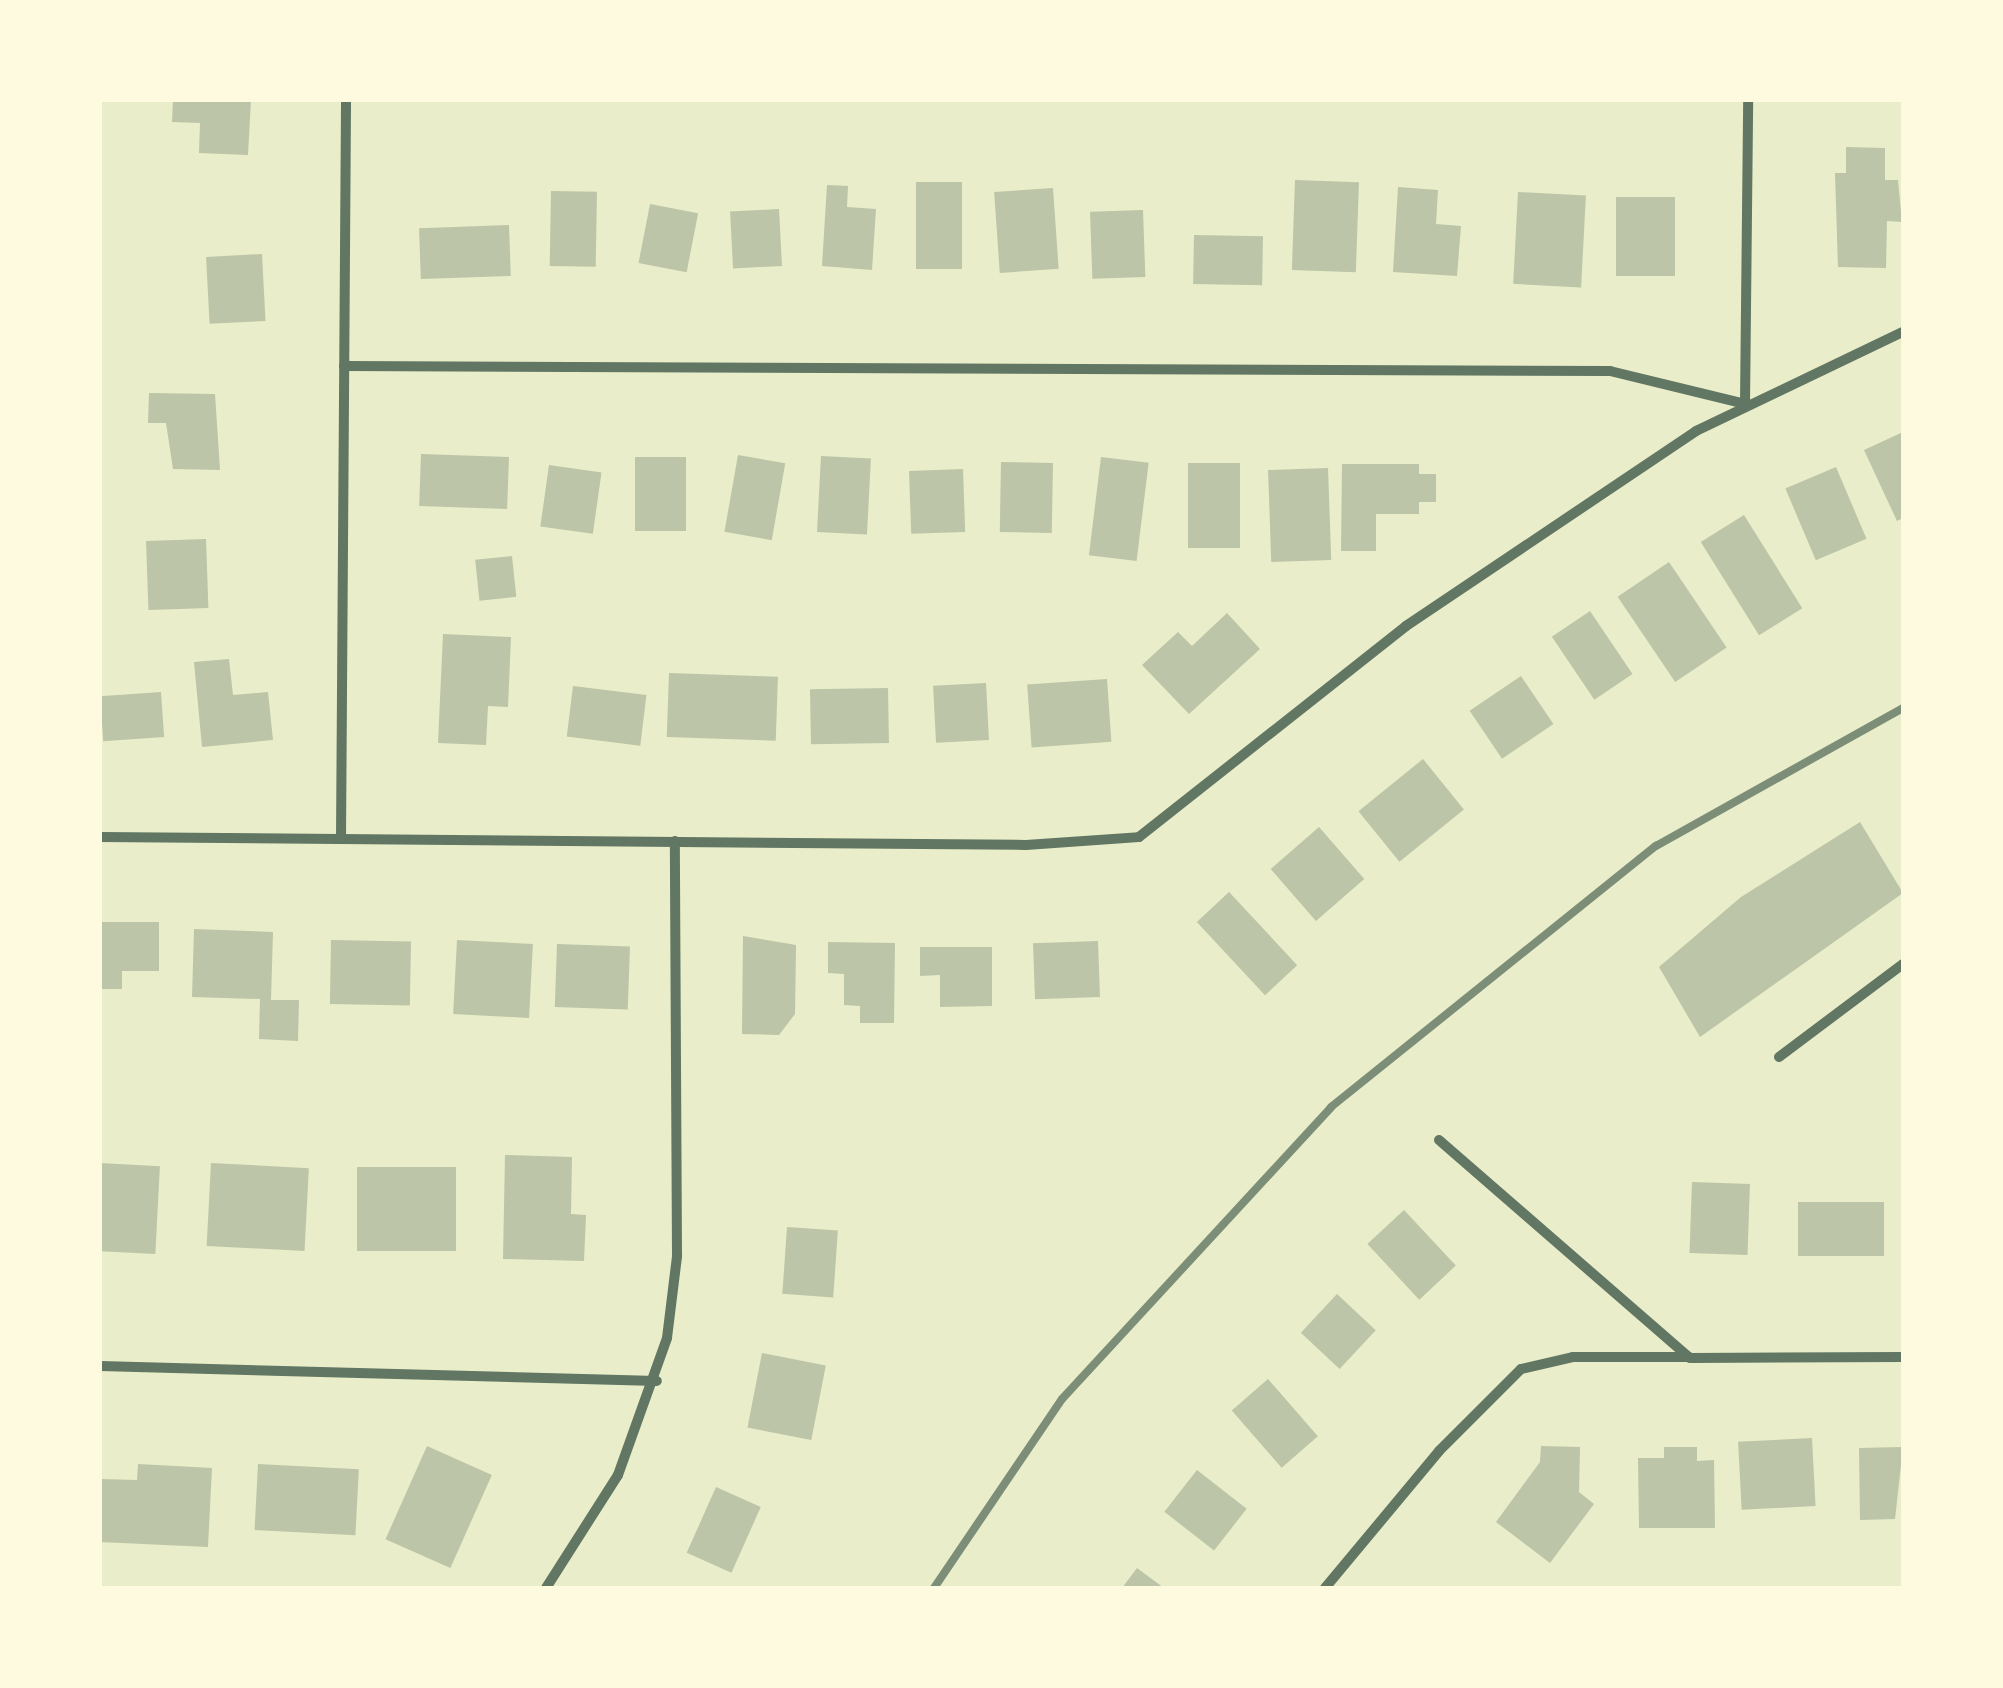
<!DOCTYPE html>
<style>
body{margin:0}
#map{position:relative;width:2003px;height:1688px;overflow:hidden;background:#e9edc9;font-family:"Sofia Sans Condensed",sans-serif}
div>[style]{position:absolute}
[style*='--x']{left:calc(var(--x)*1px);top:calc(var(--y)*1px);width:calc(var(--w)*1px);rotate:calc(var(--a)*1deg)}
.building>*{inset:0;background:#bcc5a7;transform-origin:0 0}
.minor>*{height:10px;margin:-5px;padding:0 5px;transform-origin:5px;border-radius:5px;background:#617663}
.rail>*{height:8px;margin:-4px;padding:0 4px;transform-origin:4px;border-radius:4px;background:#7c8e77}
span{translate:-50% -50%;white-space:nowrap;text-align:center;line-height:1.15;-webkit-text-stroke:10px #fefae0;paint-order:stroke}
.frame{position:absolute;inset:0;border:102px solid #fefae0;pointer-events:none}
</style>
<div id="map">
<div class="building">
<i style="clip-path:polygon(173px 100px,251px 100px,248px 155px,199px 153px,200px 123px,172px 122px)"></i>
<i style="clip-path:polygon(1846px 147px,1885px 148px,1885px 180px,1898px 180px,1902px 222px,1887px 221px,1886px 268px,1838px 267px,1835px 173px,1846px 173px)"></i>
<i style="left:1295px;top:180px;width:64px;height:90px;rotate:2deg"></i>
<i style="left:916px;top:182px;width:46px;height:87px"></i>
<i style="clip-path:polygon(827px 185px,848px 186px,847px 207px,876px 209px,872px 270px,822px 266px)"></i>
<i style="clip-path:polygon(1398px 187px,1438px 190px,1436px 224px,1461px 226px,1457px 276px,1393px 272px)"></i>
<i style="left:1053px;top:188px;width:81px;height:59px;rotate:86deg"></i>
<i style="left:551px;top:191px;width:46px;height:75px;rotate:1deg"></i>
<i style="left:1518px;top:192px;width:68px;height:92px;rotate:3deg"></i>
<i style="left:1616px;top:197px;width:59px;height:79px"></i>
<i style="left:650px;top:204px;width:49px;height:60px;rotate:11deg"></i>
<i style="left:779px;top:209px;width:57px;height:49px;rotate:87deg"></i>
<i style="left:1143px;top:210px;width:67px;height:53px;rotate:88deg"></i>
<i style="left:509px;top:225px;width:51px;height:90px;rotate:88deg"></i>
<i style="left:1194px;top:235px;width:69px;height:49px;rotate:1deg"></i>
<i style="left:262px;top:254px;width:67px;height:56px;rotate:87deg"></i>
<i style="clip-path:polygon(149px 393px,215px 394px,220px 470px,173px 469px,166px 423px,148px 423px)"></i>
<i style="clip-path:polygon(1903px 432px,1903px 518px,1897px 521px,1864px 450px)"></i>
<i style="left:421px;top:454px;width:88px;height:52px;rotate:2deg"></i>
<i style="left:738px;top:455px;width:48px;height:78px;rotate:10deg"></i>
<i style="left:821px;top:456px;width:50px;height:76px;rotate:3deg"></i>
<i style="left:635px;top:457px;width:51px;height:74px"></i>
<i style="left:1101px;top:457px;width:48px;height:99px;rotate:7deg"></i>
<i style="left:1001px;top:462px;width:52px;height:70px;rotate:1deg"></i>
<i style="left:1188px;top:463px;width:52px;height:85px"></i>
<i style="clip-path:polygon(1342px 464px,1419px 464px,1419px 474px,1436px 474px,1436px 502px,1419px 502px,1419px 514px,1376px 514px,1376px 551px,1341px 551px)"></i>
<i style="left:549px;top:465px;width:53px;height:62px;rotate:8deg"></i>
<i style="left:1836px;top:467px;width:78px;height:55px;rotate:67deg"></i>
<i style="left:1328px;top:468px;width:92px;height:60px;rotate:88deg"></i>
<i style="left:963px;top:469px;width:63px;height:54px;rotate:88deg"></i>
<i style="left:1744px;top:515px;width:110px;height:51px;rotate:58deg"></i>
<i style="left:206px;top:539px;width:69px;height:60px;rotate:88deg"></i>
<i style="left:512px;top:556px;width:41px;height:37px;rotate:84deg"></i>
<i style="left:1669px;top:562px;width:103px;height:62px;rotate:56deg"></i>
<i style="left:1590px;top:611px;width:76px;height:46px;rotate:56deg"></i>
<i style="clip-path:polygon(1227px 613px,1260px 649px,1189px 714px,1142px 665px,1178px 632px,1192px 646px)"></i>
<i style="clip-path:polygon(443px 634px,511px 637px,508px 707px,488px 706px,486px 745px,438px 743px)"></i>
<i style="clip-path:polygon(229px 659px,233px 695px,268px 692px,273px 740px,202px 747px,194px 662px)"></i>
<i style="left:669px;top:673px;width:109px;height:64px;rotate:2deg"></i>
<i style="left:1521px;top:676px;width:58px;height:62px;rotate:56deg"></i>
<i style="left:1107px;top:679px;width:63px;height:80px;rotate:86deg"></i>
<i style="left:986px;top:683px;width:57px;height:53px;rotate:87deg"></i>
<i style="left:573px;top:686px;width:74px;height:51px;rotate:7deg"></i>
<i style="left:888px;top:688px;width:55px;height:78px;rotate:89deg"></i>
<i style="left:161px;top:692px;width:45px;height:61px;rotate:86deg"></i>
<i style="left:1423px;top:759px;width:65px;height:83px;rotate:51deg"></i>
<i style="clip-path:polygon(1860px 822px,1903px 893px,1700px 1037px,1659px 967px,1741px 897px)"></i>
<i style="left:1319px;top:827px;width:69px;height:64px;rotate:49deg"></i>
<i style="left:1229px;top:892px;width:100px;height:44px;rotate:47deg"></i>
<i style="clip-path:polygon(100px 922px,159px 922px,159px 971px,122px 971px,122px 989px,100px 989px)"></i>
<i style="clip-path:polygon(194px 929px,273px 932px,271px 1000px,299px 1000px,298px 1041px,259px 1039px,260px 999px,192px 997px)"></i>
<i style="clip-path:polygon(743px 936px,796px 945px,795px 1014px,779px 1035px,742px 1034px)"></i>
<i style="left:331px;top:940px;width:80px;height:64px;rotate:1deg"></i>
<i style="left:457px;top:940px;width:76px;height:74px;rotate:3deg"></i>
<i style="left:1098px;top:941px;width:56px;height:65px;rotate:88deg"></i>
<i style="clip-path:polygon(828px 942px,895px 943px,894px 1023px,860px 1023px,860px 1006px,844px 1005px,844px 974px,828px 973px)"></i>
<i style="left:557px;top:944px;width:73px;height:63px;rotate:2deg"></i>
<i style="clip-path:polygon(920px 947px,992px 947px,992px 1006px,940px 1007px,940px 975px,920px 976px)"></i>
<i style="clip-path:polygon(505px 1155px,572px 1157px,571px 1214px,586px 1215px,584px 1261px,503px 1259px)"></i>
<i style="left:100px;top:1163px;width:60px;height:88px;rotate:3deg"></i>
<i style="left:211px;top:1163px;width:98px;height:83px;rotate:3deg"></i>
<i style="left:357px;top:1167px;width:99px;height:84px"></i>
<i style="left:1692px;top:1182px;width:58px;height:71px;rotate:2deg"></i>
<i style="left:1798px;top:1202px;width:86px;height:54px"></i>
<i style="left:1404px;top:1210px;width:76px;height:50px;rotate:47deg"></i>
<i style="left:787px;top:1227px;width:51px;height:67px;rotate:4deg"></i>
<i style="left:1337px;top:1294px;width:53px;height:53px;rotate:43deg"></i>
<i style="left:762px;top:1353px;width:65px;height:76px;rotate:11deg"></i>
<i style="left:1268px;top:1379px;width:76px;height:48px;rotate:49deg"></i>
<i style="left:1812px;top:1438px;width:68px;height:74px;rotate:87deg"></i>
<i style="left:427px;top:1446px;width:71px;height:102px;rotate:24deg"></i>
<i style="clip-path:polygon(1541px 1446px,1580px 1447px,1579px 1492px,1594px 1504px,1550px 1563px,1496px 1522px,1540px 1462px)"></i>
<i style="clip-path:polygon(1664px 1447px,1697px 1447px,1697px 1461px,1714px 1460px,1715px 1528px,1639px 1528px,1638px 1458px,1664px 1458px)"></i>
<i style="clip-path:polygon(1903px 1447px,1895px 1519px,1860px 1520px,1859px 1448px)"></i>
<i style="clip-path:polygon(138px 1464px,212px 1468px,208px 1547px,100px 1542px,100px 1479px,137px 1480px)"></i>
<i style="left:258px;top:1464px;width:101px;height:66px;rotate:3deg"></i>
<i style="left:1197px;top:1470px;width:63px;height:53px;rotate:38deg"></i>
<i style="left:716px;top:1487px;width:49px;height:72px;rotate:24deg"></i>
<i style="clip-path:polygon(1137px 1568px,1164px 1588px,1122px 1588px)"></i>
</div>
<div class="minor">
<i style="--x:344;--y:366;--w:1266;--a:0.23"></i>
<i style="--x:1610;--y:371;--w:139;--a:13.7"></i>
<i style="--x:1745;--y:404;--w:304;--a:-89.4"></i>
<i style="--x:100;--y:837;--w:926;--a:0.49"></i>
<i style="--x:1026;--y:845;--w:113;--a:-4"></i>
<i style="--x:1139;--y:837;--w:340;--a:-38.3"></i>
<i style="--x:1406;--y:626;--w:349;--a:-33.9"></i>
<i style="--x:1696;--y:431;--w:229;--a:-25.6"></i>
<i style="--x:341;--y:839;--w:739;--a:-89.61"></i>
<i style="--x:1779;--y:1057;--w:155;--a:-36.9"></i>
<i style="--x:1439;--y:1140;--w:332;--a:41"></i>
<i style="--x:1690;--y:1358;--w:213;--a:-0.3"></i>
<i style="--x:100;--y:1366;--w:557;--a:1.54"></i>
<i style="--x:546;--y:1588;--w:134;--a:-57.5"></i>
<i style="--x:618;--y:1475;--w:145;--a:-70.3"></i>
<i style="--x:667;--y:1338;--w:83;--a:-83"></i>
<i style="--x:677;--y:1256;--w:415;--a:-90.3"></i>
<i style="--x:1325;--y:1588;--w:178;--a:-50.2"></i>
<i style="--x:1439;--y:1451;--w:116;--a:-45"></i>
<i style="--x:1521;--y:1369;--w:53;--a:-13"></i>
<i style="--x:1573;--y:1357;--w:116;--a:0"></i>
</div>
<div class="rail">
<i style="--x:934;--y:1588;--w:228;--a:-55.9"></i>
<i style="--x:1062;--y:1399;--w:397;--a:-47.3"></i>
<i style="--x:1331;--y:1107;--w:417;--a:-38.8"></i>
<i style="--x:1656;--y:846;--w:283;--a:-29.2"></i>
</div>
<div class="frame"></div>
</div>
